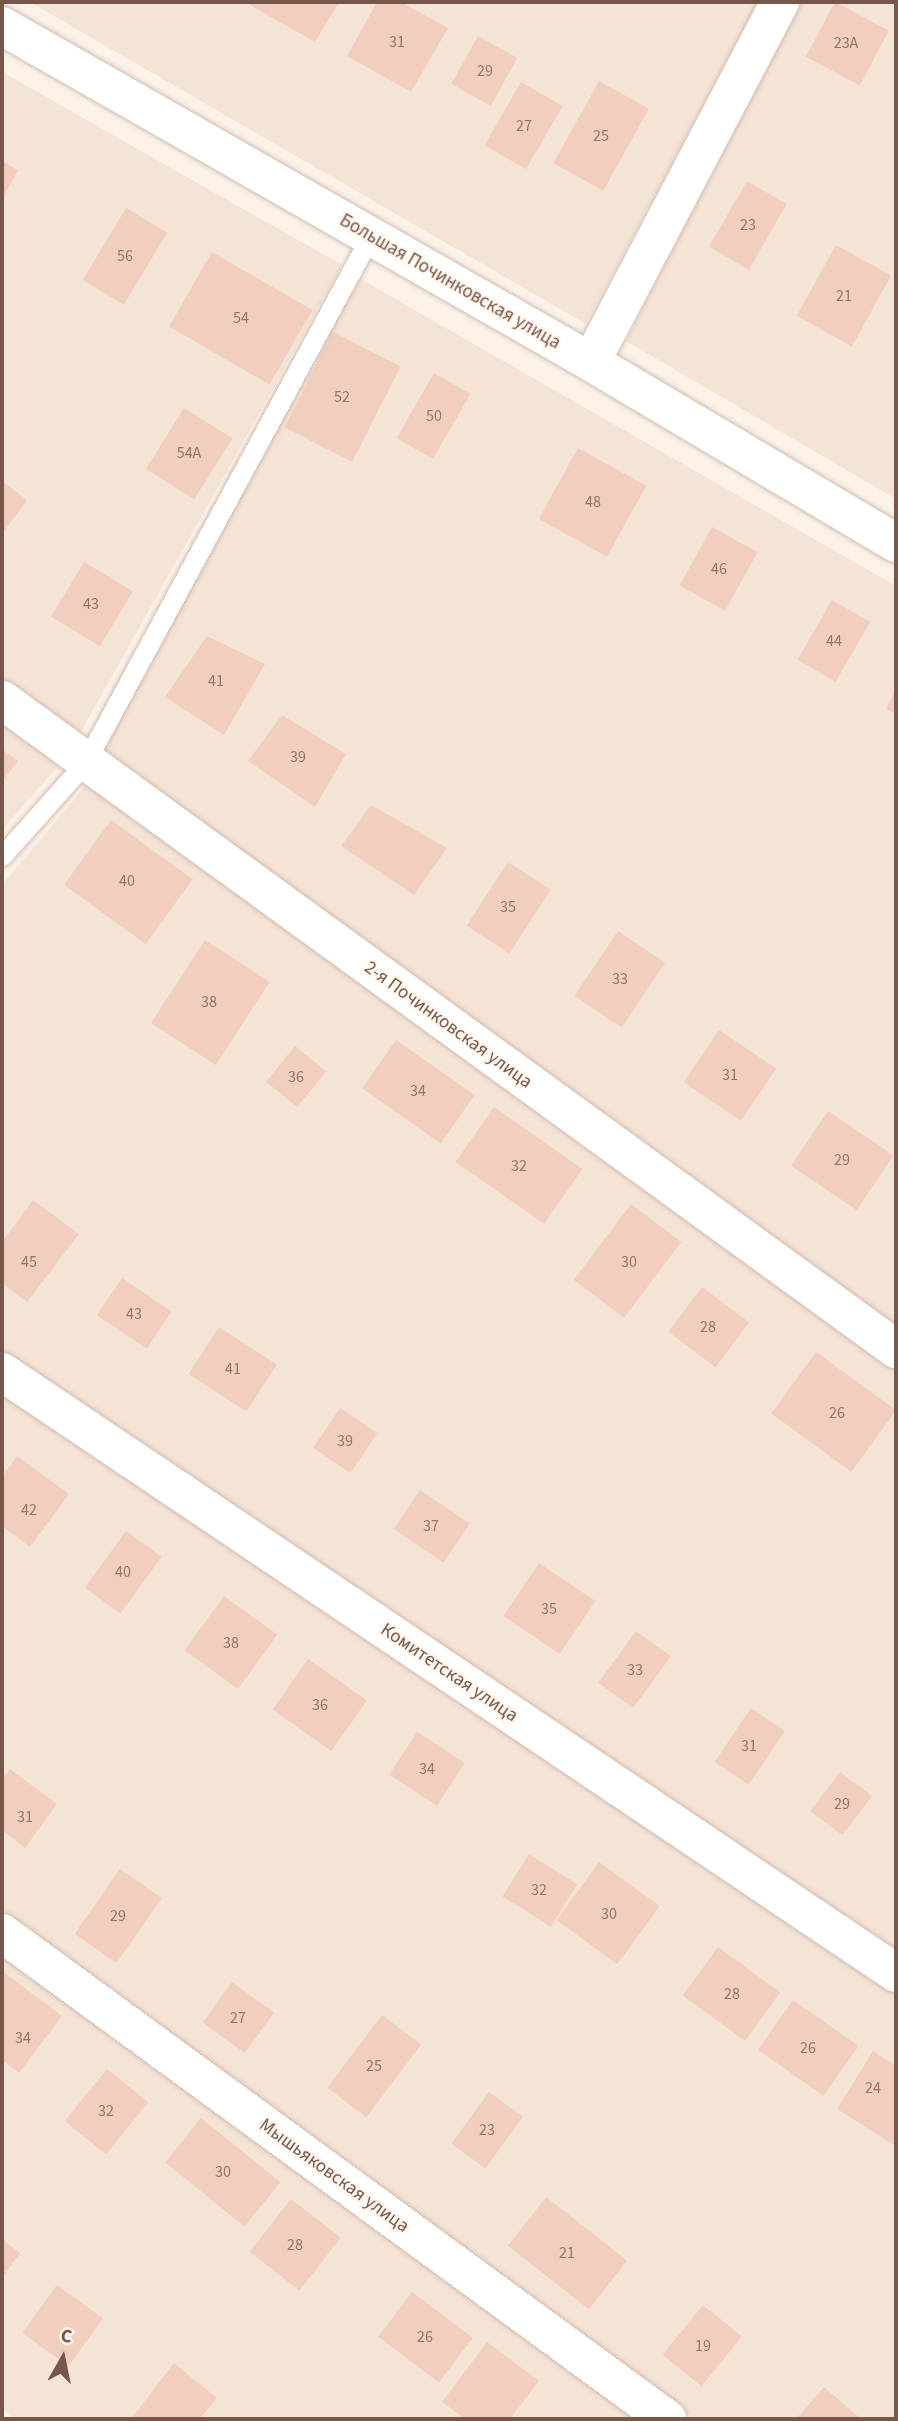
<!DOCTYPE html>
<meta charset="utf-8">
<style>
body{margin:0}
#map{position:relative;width:898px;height:2421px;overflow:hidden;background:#fcf2e8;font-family:"Source Sans 3",sans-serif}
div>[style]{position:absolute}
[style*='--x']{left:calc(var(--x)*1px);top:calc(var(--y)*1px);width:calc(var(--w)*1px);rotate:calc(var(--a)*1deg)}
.residential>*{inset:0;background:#f4e4d6}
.building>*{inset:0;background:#f2cebf;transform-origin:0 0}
.roads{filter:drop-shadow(0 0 2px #d1bbaf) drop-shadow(0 0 2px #d1bbaf)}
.lane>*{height:19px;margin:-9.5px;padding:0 9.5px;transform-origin:9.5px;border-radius:9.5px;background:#fff}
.street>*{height:38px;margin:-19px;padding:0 19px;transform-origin:19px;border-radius:19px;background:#fff}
.secondary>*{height:38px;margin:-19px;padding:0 19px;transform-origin:19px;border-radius:19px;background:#fff}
span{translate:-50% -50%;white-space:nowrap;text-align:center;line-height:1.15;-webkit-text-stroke:5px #fff7ee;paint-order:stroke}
.number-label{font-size:16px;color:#967568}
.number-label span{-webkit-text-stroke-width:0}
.street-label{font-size:19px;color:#77574b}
.frame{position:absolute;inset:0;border:4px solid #77574b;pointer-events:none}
.north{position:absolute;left:28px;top:2323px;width:70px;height:70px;-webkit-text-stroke:5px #fff7ee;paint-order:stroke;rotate:9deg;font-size:19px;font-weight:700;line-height:28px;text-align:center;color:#77574b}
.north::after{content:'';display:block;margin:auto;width:24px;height:32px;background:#77574b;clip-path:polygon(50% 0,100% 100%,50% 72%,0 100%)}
</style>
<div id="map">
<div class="residential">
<i style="clip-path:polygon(30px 2px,758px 2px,586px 324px)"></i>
<i style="clip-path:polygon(801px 2px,896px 2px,896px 499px,626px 341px)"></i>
<i style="clip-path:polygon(2px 72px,342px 265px,77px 739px,2px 682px)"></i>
<i style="clip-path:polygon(357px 277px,896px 586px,896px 1325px,101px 756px)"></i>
<i style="clip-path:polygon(2px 720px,60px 764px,2px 830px)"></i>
<i style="clip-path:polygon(88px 783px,896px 1362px,896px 1957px,2px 1355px,2px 885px)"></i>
<i style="clip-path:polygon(2px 1389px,896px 1990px,896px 2419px,695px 2419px,2px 1910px)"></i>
<i style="clip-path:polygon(2px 1949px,639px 2419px,16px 2419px,2px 2409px)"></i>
</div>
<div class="building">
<i style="clip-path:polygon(245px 2px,339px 2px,315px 42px)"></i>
<i style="clip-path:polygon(377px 2px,401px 2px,448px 28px,411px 92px,347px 56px)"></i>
<i style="left:835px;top:2px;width:61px;height:62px;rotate:28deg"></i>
<i style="left:478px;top:36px;width:45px;height:55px;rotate:29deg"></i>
<i style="left:599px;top:81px;width:57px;height:94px;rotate:29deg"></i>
<i style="left:521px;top:82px;width:48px;height:73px;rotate:30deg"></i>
<i style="clip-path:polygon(2px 161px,18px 170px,2px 200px)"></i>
<i style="left:747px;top:181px;width:46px;height:76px;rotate:30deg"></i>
<i style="left:126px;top:208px;width:48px;height:84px;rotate:31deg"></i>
<i style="left:836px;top:245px;width:63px;height:81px;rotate:29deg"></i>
<i style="left:212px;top:252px;width:116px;height:86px;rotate:30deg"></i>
<i style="left:333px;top:332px;width:76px;height:107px;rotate:27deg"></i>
<i style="left:434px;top:373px;width:42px;height:75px;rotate:30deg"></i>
<i style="left:184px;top:408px;width:57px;height:72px;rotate:32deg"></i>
<i style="left:578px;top:448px;width:78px;height:81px;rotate:29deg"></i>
<i style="clip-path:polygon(2px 481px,27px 500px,2px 534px)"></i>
<i style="left:712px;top:527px;width:52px;height:67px;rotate:29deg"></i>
<i style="left:84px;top:562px;width:57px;height:64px;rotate:31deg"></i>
<i style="left:832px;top:600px;width:44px;height:69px;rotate:30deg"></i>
<i style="clip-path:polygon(207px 636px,265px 664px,224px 735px,165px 697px)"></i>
<i style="clip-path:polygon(896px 689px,896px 714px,886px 709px)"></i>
<i style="clip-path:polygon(282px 715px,346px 754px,315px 807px,248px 761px)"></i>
<i style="clip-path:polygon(2px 749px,18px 761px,2px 782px)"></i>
<i style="clip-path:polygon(371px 805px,447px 848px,414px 895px,341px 846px)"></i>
<i style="left:111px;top:820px;width:101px;height:80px;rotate:36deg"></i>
<i style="left:508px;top:862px;width:51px;height:76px;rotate:33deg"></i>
<i style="left:618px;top:931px;width:57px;height:78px;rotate:34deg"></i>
<i style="left:205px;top:940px;width:77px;height:99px;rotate:33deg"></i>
<i style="left:719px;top:1030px;width:69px;height:63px;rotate:34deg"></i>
<i style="left:396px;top:1040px;width:96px;height:59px;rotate:35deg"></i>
<i style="left:295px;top:1046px;width:40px;height:46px;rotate:39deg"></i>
<i style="left:494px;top:1107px;width:108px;height:67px;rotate:35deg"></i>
<i style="left:828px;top:1111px;width:79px;height:66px;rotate:34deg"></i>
<i style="clip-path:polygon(33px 1200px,79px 1234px,27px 1302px,2px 1283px,2px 1242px)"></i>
<i style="left:631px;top:1204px;width:63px;height:95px;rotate:37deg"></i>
<i style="left:122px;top:1278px;width:60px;height:45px;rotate:34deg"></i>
<i style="left:702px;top:1287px;width:59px;height:56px;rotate:37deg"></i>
<i style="left:219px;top:1327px;width:69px;height:56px;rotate:33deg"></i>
<i style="left:816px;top:1352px;width:99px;height:76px;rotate:36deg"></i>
<i style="left:340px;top:1408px;width:45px;height:48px;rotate:34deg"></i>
<i style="clip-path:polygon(17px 1456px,69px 1494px,30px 1547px,2px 1526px,2px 1477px)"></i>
<i style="left:420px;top:1490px;width:60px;height:47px;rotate:34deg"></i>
<i style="left:126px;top:1531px;width:44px;height:70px;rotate:36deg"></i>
<i style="left:539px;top:1563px;width:68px;height:64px;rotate:34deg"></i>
<i style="left:224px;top:1596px;width:66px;height:67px;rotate:36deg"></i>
<i style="left:636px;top:1631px;width:43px;height:64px;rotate:36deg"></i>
<i style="left:308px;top:1659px;width:72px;height:62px;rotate:35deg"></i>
<i style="left:751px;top:1708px;width:41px;height:65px;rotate:34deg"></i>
<i style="left:417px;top:1732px;width:57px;height:51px;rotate:33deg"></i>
<i style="clip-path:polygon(10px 1769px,57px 1804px,25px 1848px,2px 1830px,2px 1780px)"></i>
<i style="left:840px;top:1772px;width:40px;height:49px;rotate:37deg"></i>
<i style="left:529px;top:1854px;width:57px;height:50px;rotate:32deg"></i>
<i style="left:599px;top:1862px;width:75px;height:72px;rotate:36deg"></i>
<i style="left:120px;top:1869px;width:51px;height:79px;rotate:35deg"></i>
<i style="left:718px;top:1947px;width:77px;height:60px;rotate:36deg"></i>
<i style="clip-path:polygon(2px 1971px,62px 2016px,19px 2073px,2px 2060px)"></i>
<i style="left:232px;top:1982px;width:52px;height:50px;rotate:36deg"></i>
<i style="left:793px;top:2000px;width:80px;height:61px;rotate:35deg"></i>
<i style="left:382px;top:2015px;width:49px;height:91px;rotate:37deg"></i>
<i style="clip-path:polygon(873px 2051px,896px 2066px,894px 2145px,837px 2109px)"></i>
<i style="left:107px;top:2069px;width:53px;height:67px;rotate:39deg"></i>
<i style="left:489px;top:2092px;width:42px;height:64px;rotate:36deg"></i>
<i style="left:201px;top:2118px;width:102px;height:57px;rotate:39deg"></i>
<i style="left:546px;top:2197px;width:103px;height:62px;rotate:38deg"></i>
<i style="left:291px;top:2199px;width:63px;height:67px;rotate:38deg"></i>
<i style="clip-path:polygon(2px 2239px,20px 2253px,2px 2278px)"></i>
<i style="left:57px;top:2285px;width:57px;height:59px;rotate:36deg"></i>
<i style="left:412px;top:2292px;width:76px;height:56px;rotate:37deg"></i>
<i style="left:703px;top:2305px;width:50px;height:64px;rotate:39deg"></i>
<i style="clip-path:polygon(487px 2342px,539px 2381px,510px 2419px,465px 2419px,442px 2402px)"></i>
<i style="clip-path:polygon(174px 2363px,217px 2398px,199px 2419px,131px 2419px)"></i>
<i style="clip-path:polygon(824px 2387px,861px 2419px,796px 2419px)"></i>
</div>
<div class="roads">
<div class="lane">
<i style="--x:2;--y:856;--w:125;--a:-48.3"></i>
<i style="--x:85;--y:763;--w:598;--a:-61.55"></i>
</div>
<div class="street">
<i style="--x:591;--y:362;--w:407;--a:-62.3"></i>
<i style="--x:2;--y:700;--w:1105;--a:35.98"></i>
<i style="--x:2;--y:1372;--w:1077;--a:33.91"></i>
<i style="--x:2;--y:1933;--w:824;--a:36.16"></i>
</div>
<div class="secondary">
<i style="--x:2;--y:26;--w:678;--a:29.7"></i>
<i style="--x:591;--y:362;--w:355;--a:30.7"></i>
</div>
</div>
<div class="number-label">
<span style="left:397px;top:42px">31</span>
<span style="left:846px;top:43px">23А</span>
<span style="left:485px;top:71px">29</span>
<span style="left:524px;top:126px">27</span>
<span style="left:601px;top:136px">25</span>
<span style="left:748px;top:225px">23</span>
<span style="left:125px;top:256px">56</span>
<span style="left:844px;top:296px">21</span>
<span style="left:241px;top:318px">54</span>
<span style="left:342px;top:397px">52</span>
<span style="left:434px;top:416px">50</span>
<span style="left:189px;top:453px">54А</span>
<span style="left:593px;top:502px">48</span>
<span style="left:719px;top:569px">46</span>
<span style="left:91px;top:604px">43</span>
<span style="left:834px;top:641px">44</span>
<span style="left:216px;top:681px">41</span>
<span style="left:298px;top:757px">39</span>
<span style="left:127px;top:881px">40</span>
<span style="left:508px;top:907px">35</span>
<span style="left:620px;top:979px">33</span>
<span style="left:209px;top:1002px">38</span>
<span style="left:730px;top:1075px">31</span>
<span style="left:296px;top:1077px">36</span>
<span style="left:418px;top:1091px">34</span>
<span style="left:842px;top:1160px">29</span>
<span style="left:519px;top:1166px">32</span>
<span style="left:29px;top:1262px">45</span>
<span style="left:629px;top:1262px">30</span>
<span style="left:134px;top:1314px">43</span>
<span style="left:708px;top:1327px">28</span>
<span style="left:233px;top:1369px">41</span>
<span style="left:837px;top:1413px">26</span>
<span style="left:345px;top:1441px">39</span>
<span style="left:29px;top:1510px">42</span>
<span style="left:431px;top:1526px">37</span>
<span style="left:123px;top:1572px">40</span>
<span style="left:549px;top:1609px">35</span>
<span style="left:231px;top:1643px">38</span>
<span style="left:635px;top:1670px">33</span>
<span style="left:320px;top:1705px">36</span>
<span style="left:749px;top:1746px">31</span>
<span style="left:427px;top:1769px">34</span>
<span style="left:842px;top:1804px">29</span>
<span style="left:25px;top:1817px">31</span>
<span style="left:539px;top:1890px">32</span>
<span style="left:609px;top:1914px">30</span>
<span style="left:118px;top:1916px">29</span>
<span style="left:732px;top:1994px">28</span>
<span style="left:238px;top:2018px">27</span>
<span style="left:23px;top:2038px">34</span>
<span style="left:808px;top:2048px">26</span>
<span style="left:374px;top:2066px">25</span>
<span style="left:873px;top:2088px">24</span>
<span style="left:106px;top:2111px">32</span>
<span style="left:487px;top:2130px">23</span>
<span style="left:223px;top:2172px">30</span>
<span style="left:295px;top:2245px">28</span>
<span style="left:567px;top:2253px">21</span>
<span style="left:425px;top:2337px">26</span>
<span style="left:703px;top:2346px">19</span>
</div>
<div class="street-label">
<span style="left:450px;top:282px;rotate:30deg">Большая Починковская улица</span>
<span style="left:448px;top:1025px;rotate:36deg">2-я Починковская улица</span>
<span style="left:449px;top:1673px;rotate:34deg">Комитетская улица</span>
<span style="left:334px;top:2176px;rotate:36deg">Мышьяковская улица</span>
</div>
<div class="frame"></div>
<div class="north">С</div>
</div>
